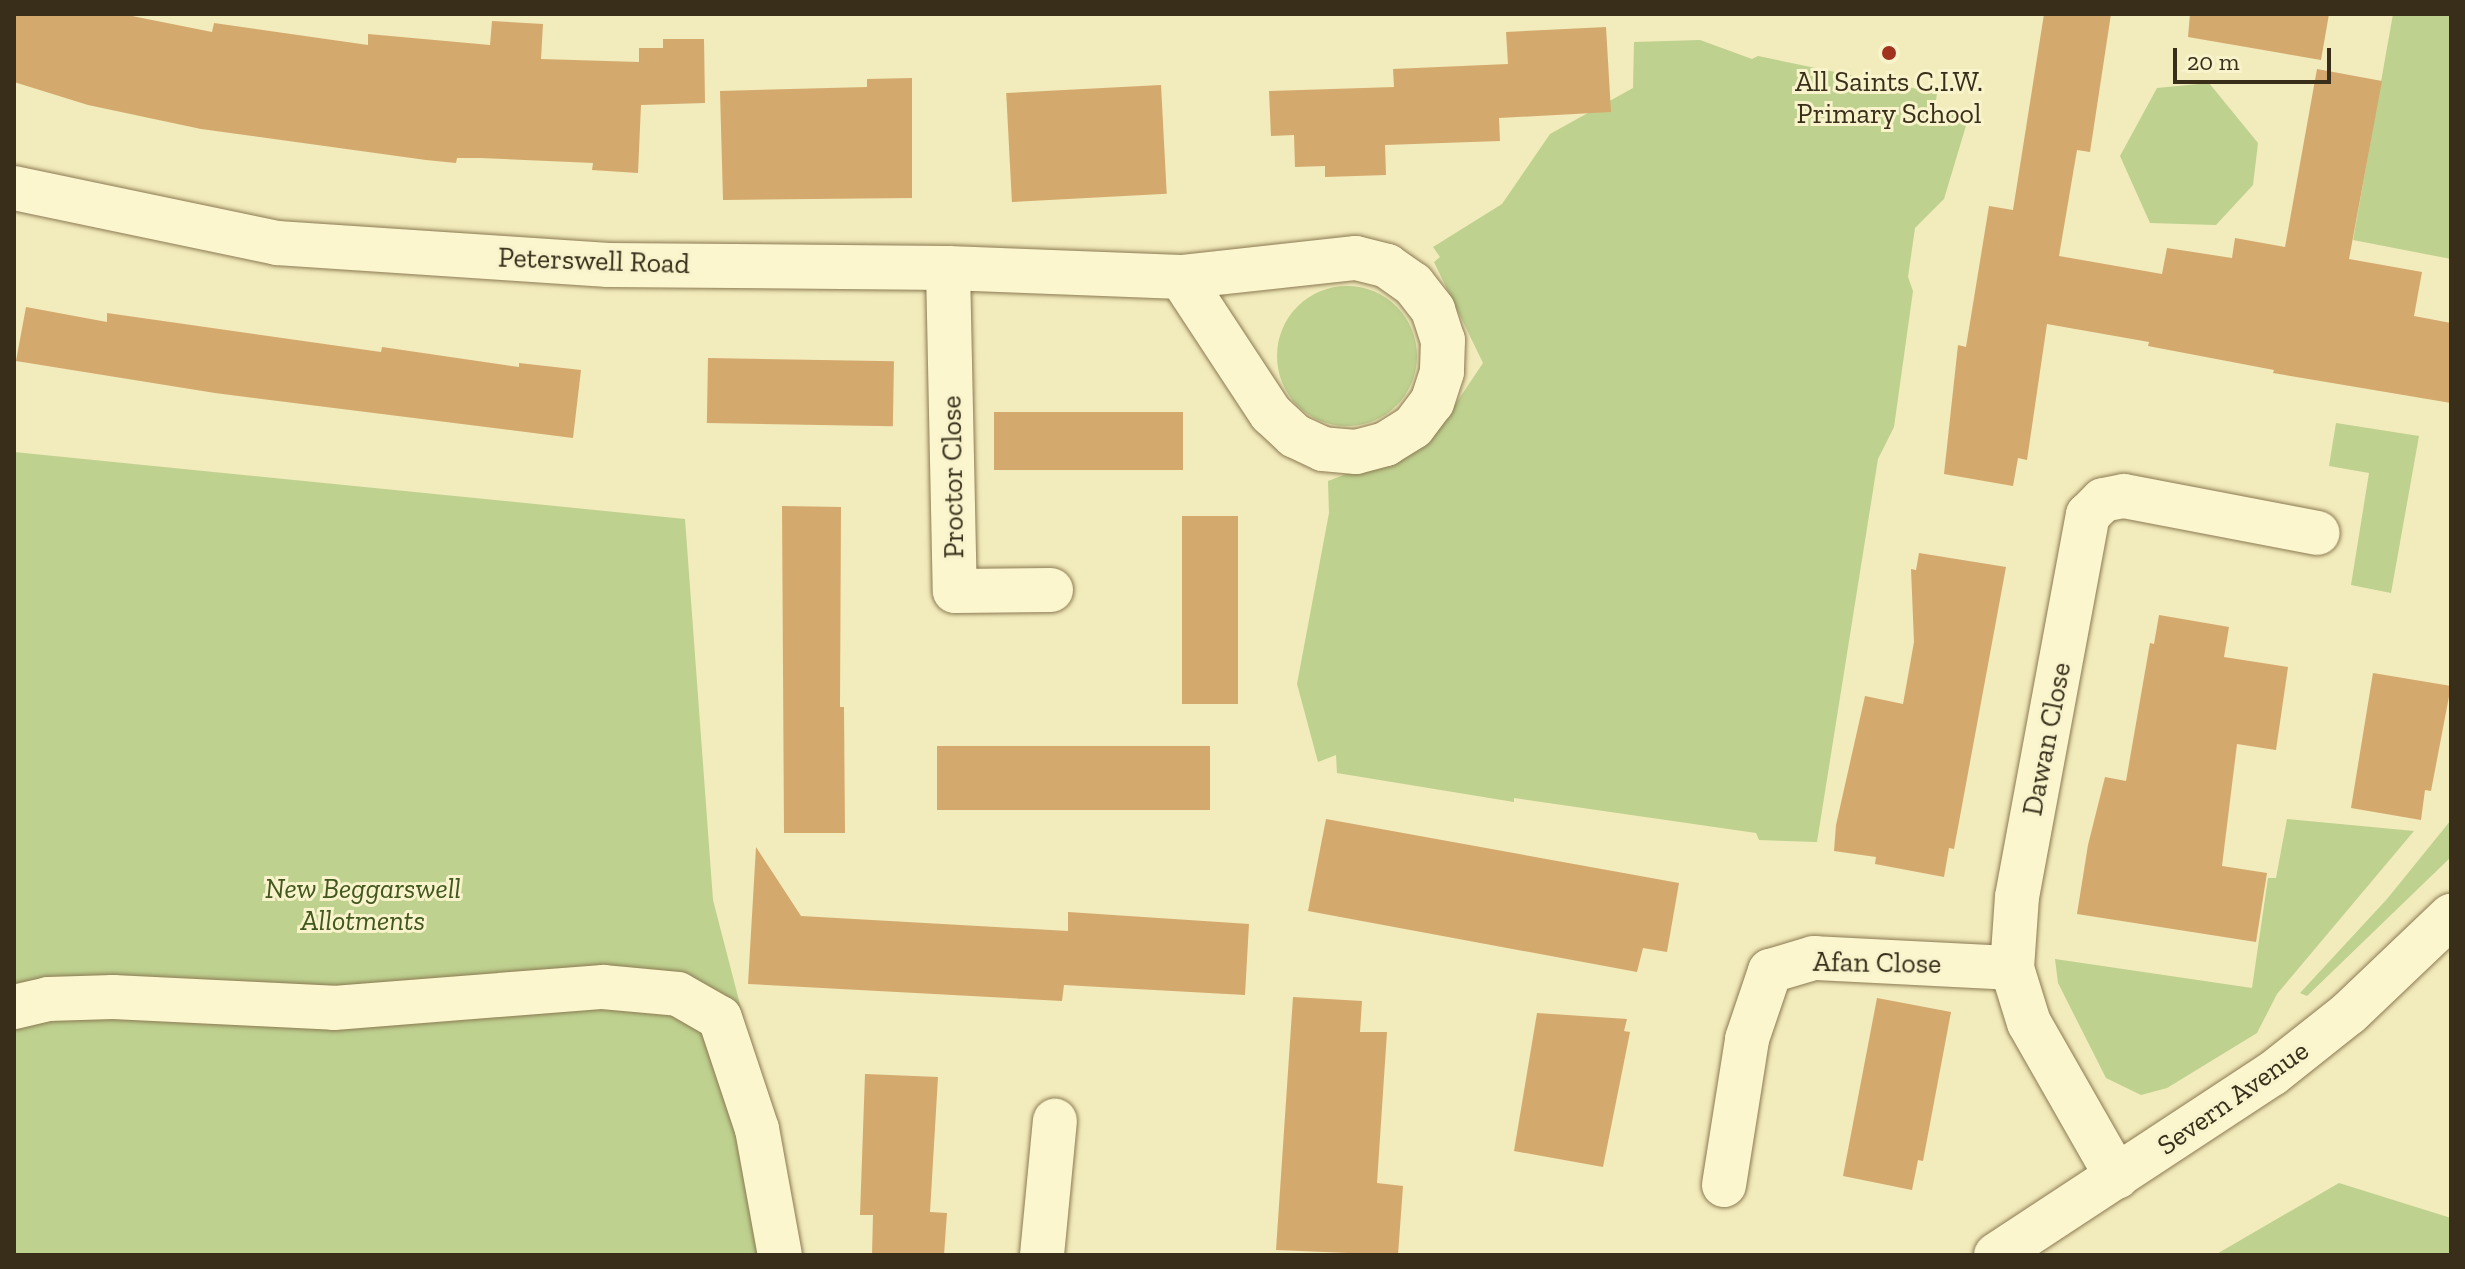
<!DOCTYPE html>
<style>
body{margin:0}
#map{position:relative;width:2465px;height:1269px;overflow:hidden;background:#f2ebbb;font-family:"Zilla Slab",serif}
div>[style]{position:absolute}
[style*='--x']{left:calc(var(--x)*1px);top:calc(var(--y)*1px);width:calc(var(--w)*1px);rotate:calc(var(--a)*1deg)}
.green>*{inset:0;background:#bed18f}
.round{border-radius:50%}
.building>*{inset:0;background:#d4a96d;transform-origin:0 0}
.roads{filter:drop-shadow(0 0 2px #8b7a53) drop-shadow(0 0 2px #8b7a53)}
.minor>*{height:44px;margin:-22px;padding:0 22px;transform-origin:22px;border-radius:22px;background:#fcf6cf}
.dots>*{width:22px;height:22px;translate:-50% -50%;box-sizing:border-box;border:4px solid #f9f3cc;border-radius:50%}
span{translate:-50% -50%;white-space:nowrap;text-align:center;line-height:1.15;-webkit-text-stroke:6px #f9f3cc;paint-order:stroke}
.poi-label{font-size:28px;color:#382e1a}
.street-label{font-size:28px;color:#382e1a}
.park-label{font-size:28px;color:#40571e;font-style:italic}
.frame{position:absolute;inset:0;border:16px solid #382e1a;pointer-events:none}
.scale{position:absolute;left:2173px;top:48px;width:158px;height:36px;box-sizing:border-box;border:4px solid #382e1a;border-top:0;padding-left:10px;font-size:24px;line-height:28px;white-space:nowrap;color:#382e1a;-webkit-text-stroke:6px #f9f3cc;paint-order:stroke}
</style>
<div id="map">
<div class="green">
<i style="clip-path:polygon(2393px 14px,2451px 14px,2451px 259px,2353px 240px)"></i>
<i style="clip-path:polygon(1700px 40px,1752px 59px,1758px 56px,1937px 93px,1935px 109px,1968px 119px,1944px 199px,1915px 228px,1908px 277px,1913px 291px,1894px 427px,1878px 459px,1817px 842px,1759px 840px,1756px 833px,1514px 798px,1514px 802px,1337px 773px,1336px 755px,1318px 762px,1297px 684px,1329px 513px,1328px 481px,1430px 442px,1483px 363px,1434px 262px,1440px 257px,1433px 247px,1502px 204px,1550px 134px,1633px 88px,1634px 42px)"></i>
<i style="clip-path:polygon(2209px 83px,2258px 143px,2253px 185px,2216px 225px,2150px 223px,2120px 156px,2157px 88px)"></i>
<i class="round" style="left:1277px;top:286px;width:140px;height:140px"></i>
<i style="clip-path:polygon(2336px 423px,2419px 436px,2391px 593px,2351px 585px,2369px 473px,2329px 466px)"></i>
<i style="clip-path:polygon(14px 452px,685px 519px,713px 900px,781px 1163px,797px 1255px,14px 1255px)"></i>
<i style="clip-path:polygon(2287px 819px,2414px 831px,2277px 994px,2257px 1033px,2167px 1088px,2141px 1095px,2106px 1078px,2058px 983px,2055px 959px,2252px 988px,2268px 878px,2276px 878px)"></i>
<i style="clip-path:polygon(2451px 820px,2451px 857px,2307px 996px,2300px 993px,2387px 899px)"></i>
<i style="clip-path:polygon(2339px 1183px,2451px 1218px,2451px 1255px,2215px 1255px)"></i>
</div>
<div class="building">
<i style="clip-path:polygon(14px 14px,122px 14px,212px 32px,214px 23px,368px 45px,368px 34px,490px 45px,492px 21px,543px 24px,541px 59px,639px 62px,639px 48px,663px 48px,663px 39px,704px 39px,705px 103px,641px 105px,638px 173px,592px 170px,593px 163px,480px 158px,457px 158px,456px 163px,426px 160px,201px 129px,88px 105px,14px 82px)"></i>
<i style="clip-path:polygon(2044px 14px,2111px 14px,2090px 152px,2077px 150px,2059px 256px,2162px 274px,2167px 248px,2232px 258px,2235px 238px,2285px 247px,2317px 69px,2382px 81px,2349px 259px,2422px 272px,2414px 316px,2451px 323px,2451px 403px,2273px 373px,2274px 370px,2148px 346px,2149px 342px,2047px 324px,2027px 460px,2018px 458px,2013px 486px,1944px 474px,1958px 345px,1966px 347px,1989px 206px,2013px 210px)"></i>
<i style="clip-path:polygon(2190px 14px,2329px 14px,2321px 60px,2188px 37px)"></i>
<i style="clip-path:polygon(1606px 27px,1611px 112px,1499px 118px,1500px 141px,1385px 145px,1386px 175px,1325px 177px,1325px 166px,1295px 167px,1294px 135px,1271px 136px,1269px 91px,1394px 87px,1393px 69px,1508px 64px,1506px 32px)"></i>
<i style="clip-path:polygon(912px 78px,912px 198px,723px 200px,720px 91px,867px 87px,867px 79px)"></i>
<i style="left:1161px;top:85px;width:109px;height:155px;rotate:87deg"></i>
<i style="clip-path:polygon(26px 307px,107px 322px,107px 313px,381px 352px,382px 347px,519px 367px,519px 363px,581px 370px,573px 438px,215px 393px,16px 361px)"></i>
<i style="left:708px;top:358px;width:186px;height:65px;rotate:1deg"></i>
<i style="left:994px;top:412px;width:189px;height:58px"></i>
<i style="clip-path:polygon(782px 506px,841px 507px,840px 707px,844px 707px,845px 833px,784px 833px)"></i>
<i style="left:1182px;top:516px;width:56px;height:188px"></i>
<i style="clip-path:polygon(1919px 553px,2006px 567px,1954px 849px,1949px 848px,1944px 877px,1875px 864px,1876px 857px,1834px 851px,1836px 825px,1865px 696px,1903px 704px,1914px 642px,1911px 569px,1916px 570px)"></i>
<i style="clip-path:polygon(2159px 615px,2229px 627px,2224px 657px,2288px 667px,2276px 750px,2237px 744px,2222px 866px,2267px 873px,2256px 942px,2077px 914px,2088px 845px,2105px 777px,2126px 781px,2150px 643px,2154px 644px)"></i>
<i style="clip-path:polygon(2373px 673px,2451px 686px,2431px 791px,2425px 790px,2421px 820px,2351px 808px)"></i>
<i style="left:937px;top:746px;width:273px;height:64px"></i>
<i style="clip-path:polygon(1326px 819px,1679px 883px,1667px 952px,1643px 948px,1637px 972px,1308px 911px)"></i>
<i style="clip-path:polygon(756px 847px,801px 916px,1068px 931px,1068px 912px,1249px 924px,1245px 995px,1064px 985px,1062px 1001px,748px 984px)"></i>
<i style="clip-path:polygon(1293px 997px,1362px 1001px,1360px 1032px,1387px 1032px,1377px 1183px,1403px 1186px,1398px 1255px,1276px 1250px)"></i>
<i style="clip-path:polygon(1877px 998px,1951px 1012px,1923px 1161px,1918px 1160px,1912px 1190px,1843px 1176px)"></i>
<i style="clip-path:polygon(1537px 1013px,1627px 1019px,1624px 1031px,1630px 1032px,1603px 1167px,1514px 1151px)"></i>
<i style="clip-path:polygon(865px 1074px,938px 1077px,930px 1212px,947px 1213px,944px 1255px,872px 1255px,873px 1215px,860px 1215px)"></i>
</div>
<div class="roads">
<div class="minor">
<i style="--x:14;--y:188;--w:269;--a:11.8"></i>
<i style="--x:277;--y:243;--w:332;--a:3.8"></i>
<i style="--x:608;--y:265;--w:340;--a:0.5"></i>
<i style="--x:948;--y:268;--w:233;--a:2.2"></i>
<i style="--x:1181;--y:277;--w:176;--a:-6.2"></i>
<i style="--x:1356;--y:258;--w:32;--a:14"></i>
<i style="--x:1387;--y:266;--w:32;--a:35"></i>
<i style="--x:1413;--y:284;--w:33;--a:52"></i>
<i style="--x:1433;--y:310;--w:32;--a:72"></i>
<i style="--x:1443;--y:340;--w:32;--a:92"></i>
<i style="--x:1442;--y:372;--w:32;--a:108"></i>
<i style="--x:1432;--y:402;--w:31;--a:127"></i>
<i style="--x:1413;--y:427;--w:32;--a:148"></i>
<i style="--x:1386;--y:444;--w:31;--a:165"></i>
<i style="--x:1356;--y:452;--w:33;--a:-175"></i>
<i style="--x:1323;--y:449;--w:31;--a:-155"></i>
<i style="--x:1295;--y:436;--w:33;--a:-137"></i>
<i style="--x:1271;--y:414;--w:164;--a:-123.3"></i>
<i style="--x:948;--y:268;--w:323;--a:88.8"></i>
<i style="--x:955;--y:591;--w:96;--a:-0.6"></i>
<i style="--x:14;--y:1007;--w:35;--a:-13"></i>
<i style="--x:48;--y:999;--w:65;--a:-1.8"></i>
<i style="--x:113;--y:997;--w:221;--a:2.8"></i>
<i style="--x:334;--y:1008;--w:270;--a:-4.5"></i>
<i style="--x:603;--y:987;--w:75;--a:5.3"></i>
<i style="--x:678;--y:994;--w:48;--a:29.7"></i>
<i style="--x:720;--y:1018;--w:117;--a:71.6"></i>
<i style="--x:757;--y:1129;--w:128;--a:79.7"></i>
<i style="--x:2117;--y:1177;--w:177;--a:-119.7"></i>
<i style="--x:2029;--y:1023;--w:58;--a:-107.2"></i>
<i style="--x:2012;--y:968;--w:71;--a:-86"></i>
<i style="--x:2017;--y:897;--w:389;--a:-79.5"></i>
<i style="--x:2088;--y:515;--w:21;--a:-45"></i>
<i style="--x:2103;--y:500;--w:21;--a:-11"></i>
<i style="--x:2124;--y:496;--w:197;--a:10.8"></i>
<i style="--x:1724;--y:1185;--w:148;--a:-81"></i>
<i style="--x:1747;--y:1039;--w:72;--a:-71.3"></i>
<i style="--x:1770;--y:971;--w:46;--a:-16.5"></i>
<i style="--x:1814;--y:958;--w:198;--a:2.9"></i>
<i style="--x:1042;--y:1255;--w:135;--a:-84.5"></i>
<i style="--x:1996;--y:1255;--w:330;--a:-33.3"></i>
<i style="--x:2272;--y:1074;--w:98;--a:-38.4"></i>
<i style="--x:2349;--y:1013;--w:141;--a:-43.6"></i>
</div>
</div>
<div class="dots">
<i style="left:1889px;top:53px;background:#a0321e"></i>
</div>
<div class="poi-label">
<span style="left:1889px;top:98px">All Saints C.I.W.<br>Primary School</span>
</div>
<div class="street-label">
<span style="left:594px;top:261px;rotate:2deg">Peterswell Road</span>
<span style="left:953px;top:477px;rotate:-91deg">Proctor Close</span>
<span style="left:2047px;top:739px;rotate:-79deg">Dawan Close</span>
<span style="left:1877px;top:963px;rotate:1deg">Afan Close</span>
<span style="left:2233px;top:1098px;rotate:-35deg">Severn Avenue</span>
</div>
<div class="park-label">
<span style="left:363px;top:905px">New Beggarswell<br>Allotments</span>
</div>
<div class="frame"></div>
<div class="scale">20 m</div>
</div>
